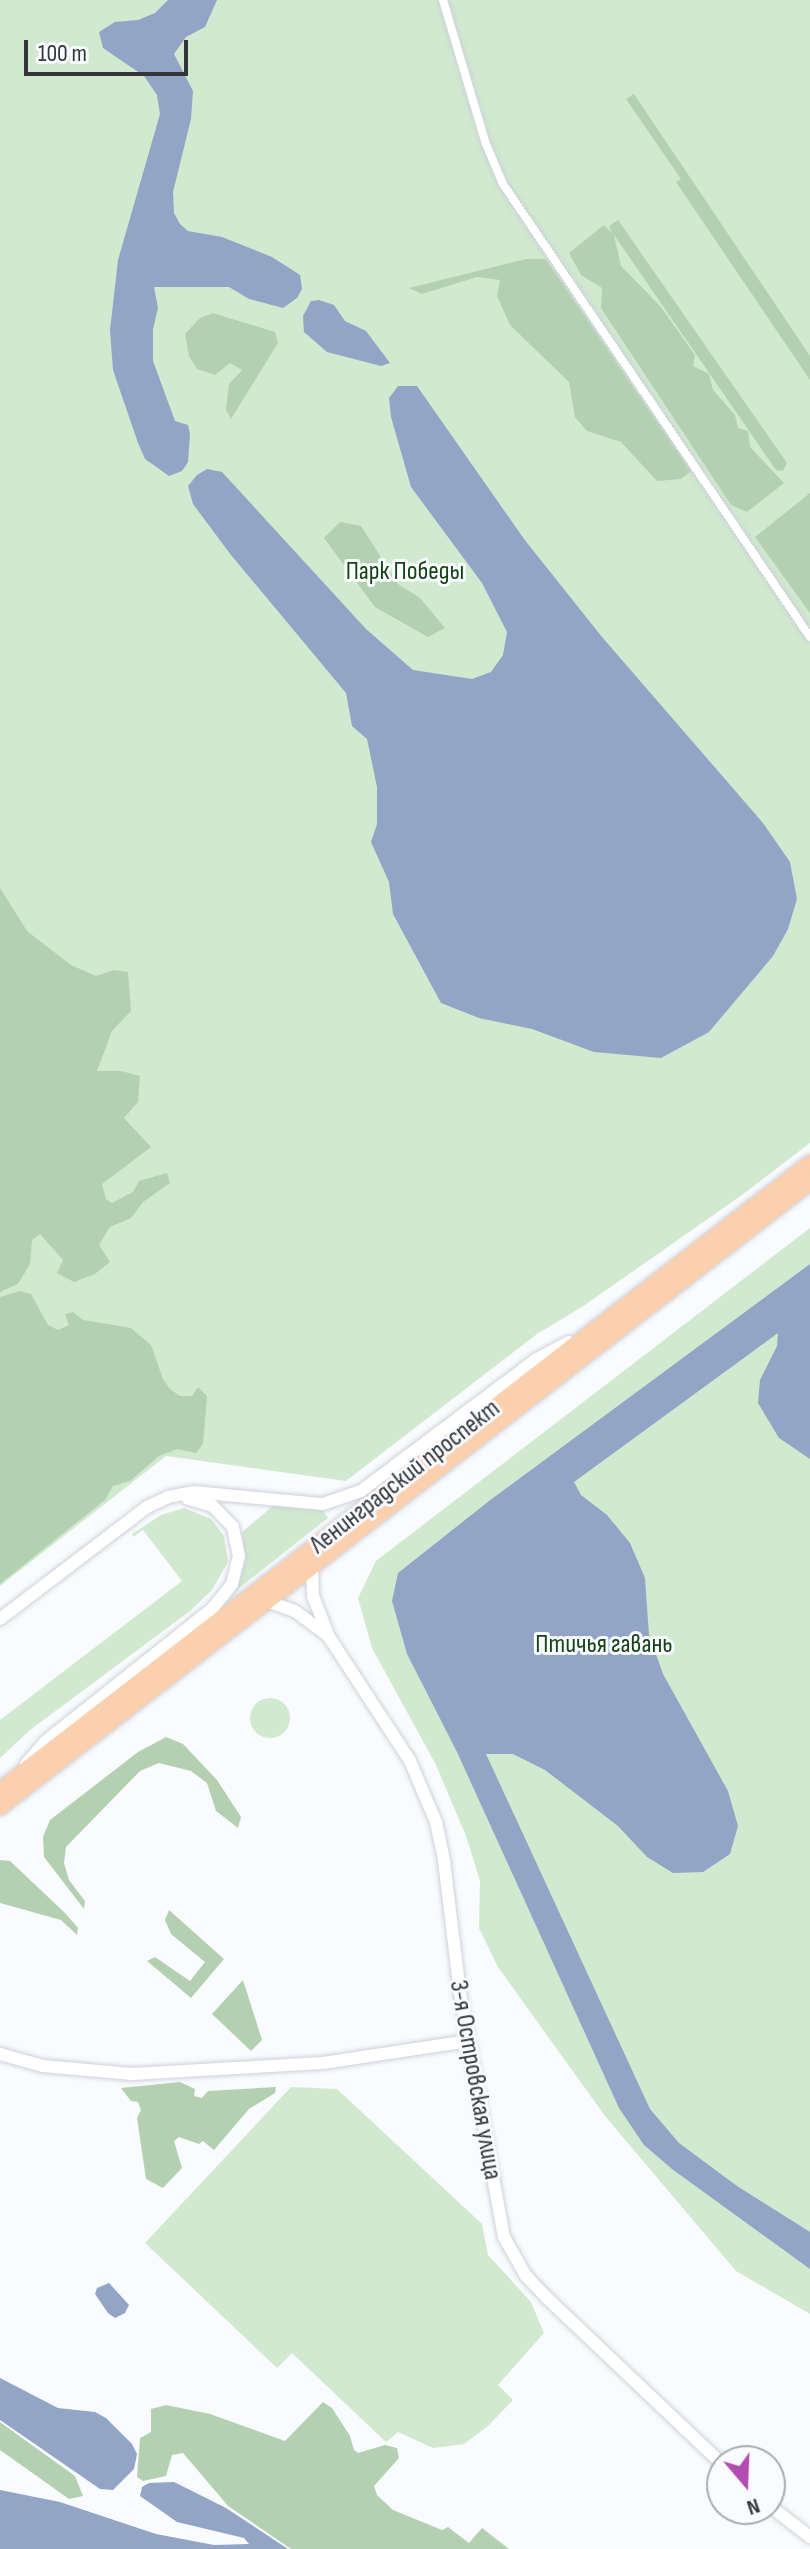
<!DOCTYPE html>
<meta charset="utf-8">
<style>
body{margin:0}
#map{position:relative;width:810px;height:2549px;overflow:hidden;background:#f9fbfe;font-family:"Sofia Sans Condensed",sans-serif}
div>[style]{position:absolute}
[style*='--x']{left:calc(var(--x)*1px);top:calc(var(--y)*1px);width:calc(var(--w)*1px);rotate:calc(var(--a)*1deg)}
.green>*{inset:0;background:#d0e9cf}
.round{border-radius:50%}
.forest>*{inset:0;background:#b3d1b1}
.water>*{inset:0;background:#92a5c7}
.roads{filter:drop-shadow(0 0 2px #cdd1d9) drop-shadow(0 0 2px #cdd1d9)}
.pedestrian>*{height:8px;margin:-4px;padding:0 4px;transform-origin:4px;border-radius:4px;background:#fff}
.tertiary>*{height:12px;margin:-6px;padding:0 6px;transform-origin:6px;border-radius:6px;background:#fff}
.primary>*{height:16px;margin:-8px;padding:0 8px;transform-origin:8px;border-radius:8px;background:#fad0af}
span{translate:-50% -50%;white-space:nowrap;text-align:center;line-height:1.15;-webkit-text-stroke:6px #f9fbfe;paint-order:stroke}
.park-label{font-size:26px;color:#174218}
.street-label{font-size:26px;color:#343639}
.north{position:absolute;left:706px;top:2445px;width:80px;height:80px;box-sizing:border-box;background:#f9fbfe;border:2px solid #aaacaf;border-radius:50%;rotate:161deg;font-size:22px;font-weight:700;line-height:32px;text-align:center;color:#343639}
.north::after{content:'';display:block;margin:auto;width:28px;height:36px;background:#b34cb0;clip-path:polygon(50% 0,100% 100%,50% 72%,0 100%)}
.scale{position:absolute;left:24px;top:40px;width:164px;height:36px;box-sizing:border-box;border:4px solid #343639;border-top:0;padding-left:10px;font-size:24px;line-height:28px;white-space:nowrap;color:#343639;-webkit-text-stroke:6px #f9fbfe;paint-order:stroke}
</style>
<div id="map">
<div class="green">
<i style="clip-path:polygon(0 0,810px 0,810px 1143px,742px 1195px,582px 1307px,537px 1334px,346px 1481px,166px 1456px,0 1586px)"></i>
<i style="clip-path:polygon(810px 1228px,810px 2314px,736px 2271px,605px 2116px,498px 1967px,479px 1928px,480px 1881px,466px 1836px,436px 1765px,372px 1648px,358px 1598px,376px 1561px)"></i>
<i style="clip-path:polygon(274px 1505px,323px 1510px,328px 1518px,229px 1596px,245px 1561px,242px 1532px)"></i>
<i style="clip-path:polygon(184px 1508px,211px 1519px,224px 1536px,228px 1562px,212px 1590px,190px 1611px,30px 1730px,0 1758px,0 1720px,182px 1581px,143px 1530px,133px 1537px,132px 1534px,161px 1515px)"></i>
<i class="round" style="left:250px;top:1698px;width:40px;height:40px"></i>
<i style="clip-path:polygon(291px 2087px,337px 2089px,482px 2224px,488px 2255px,531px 2302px,544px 2333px,498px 2385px,513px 2400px,488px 2426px,464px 2444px,433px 2448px,398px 2432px,386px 2442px,292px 2353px,277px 2368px,145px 2243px)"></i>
</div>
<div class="forest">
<i style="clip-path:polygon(634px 94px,810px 356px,810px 380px,676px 182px,681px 179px,626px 99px)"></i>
<i style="clip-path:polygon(618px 220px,787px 463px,783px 471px,776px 470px,614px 235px,621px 266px,661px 307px,695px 355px,693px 366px,709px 374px,713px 390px,735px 415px,738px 428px,748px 431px,750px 447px,784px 483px,747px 512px,731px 505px,601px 308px,602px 288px,581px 275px,569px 253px,604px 225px,612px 233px,609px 226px)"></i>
<i style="clip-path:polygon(526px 259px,546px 259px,691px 471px,681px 479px,657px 481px,621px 442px,587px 431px,575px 417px,569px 382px,510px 325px,497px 296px,500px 280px,477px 277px,422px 294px,409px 288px)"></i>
<i style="clip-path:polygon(213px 313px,275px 332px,278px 343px,231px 419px,226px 410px,229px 384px,242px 370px,230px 363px,215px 375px,197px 369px,189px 356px,185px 334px,200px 318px)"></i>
<i style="clip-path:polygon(810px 493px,810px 613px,755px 537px)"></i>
<i style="clip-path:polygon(340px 522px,361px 526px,398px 584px,420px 598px,445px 628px,428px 637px,375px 607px,324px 538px)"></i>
<i style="clip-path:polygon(0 888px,27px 931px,71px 965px,96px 976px,114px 970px,128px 972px,131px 1011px,112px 1031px,97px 1071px,121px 1071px,140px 1076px,138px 1102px,124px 1118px,151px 1147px,102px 1184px,106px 1199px,112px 1203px,133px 1192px,139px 1181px,167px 1173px,170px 1183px,143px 1202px,131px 1218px,110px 1227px,99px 1245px,110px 1262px,95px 1274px,74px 1282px,57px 1273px,63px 1260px,40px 1234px,32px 1240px,30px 1264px,18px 1284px,0 1292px)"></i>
<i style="clip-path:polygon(20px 1291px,31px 1294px,48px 1325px,58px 1330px,69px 1325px,65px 1314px,73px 1312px,83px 1320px,131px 1328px,151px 1345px,163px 1379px,170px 1389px,180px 1396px,192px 1396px,198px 1387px,207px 1396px,203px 1444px,196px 1453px,177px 1449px,159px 1456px,130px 1481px,113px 1486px,105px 1500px,0 1584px,0 1297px)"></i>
<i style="clip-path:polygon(166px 1737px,183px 1744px,217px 1780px,241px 1817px,238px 1828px,216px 1811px,207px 1783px,191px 1771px,159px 1763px,140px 1771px,66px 1847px,64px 1863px,69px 1880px,85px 1901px,84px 1909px,44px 1857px,43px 1837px,50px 1820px,138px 1752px)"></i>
<i style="clip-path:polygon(0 1860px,10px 1861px,65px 1913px,78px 1928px,77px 1935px,61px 1920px,0 1903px)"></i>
<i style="clip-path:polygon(169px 1910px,224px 1959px,191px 1998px,147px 1961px,155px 1957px,190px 1981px,205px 1962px,171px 1934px,165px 1920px)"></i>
<i style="clip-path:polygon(243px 1980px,262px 2040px,251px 2051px,212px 2014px)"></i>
<i style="clip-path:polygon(180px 2082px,195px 2089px,194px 2096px,202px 2098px,208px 2091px,276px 2087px,275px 2093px,249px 2109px,214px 2150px,203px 2141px,199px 2144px,179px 2137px,174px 2141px,182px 2168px,163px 2188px,146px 2179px,137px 2118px,141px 2110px,138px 2102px,131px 2101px,121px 2088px)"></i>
<i style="clip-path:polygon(323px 2402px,332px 2408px,350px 2436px,354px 2450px,358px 2453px,385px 2445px,397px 2448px,399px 2458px,374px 2486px,377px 2495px,393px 2510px,442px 2530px,448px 2527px,469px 2543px,482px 2528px,509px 2549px,291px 2549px,228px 2506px,183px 2453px,172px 2455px,166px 2476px,143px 2481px,137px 2477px,140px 2438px,151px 2432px,151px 2409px,166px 2405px,210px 2414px,285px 2441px)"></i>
<i style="clip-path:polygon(0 2422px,75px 2476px,83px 2496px,69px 2499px,0 2450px)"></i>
</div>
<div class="water">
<i style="clip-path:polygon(168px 0,217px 0,205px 27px,186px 37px,174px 54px,193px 91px,191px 119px,173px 192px,174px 213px,180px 224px,188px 231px,222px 237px,272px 257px,300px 275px,302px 289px,297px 298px,283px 308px,249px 299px,229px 287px,154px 287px,158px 308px,153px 329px,153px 361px,175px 421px,188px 425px,190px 434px,188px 462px,182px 471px,169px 476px,145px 459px,138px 443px,113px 370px,110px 330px,118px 260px,160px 114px,157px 95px,144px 76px,103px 48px,99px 32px,115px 22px,138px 20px,155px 13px)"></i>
<i style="clip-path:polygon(319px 300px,334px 305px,345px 321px,366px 331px,390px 363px,381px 366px,327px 352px,304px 332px,303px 316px,311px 301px)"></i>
<i style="clip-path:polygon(398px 386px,417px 386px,524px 539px,602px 637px,763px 823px,790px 862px,797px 899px,788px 929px,773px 956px,709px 1032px,661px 1058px,594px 1052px,532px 1029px,479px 1018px,441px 1003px,393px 914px,389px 882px,371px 842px,377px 824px,377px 787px,367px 739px,352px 726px,346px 693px,231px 555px,193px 504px,188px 486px,197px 475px,207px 469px,222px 472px,366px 629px,413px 670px,472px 679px,491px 672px,503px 655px,507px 632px,482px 583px,411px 487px,391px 417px,389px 398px)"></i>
<i style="clip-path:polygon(810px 1264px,810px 1459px,779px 1438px,758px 1403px,760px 1380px,777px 1346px,778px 1333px,574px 1482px,581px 1495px,607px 1515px,630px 1543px,645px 1578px,649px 1635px,663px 1674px,728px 1791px,738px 1826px,730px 1854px,703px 1872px,673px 1873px,647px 1857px,618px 1826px,545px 1770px,513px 1754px,486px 1754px,650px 2109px,679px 2143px,737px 2186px,810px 2232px,810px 2269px,672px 2169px,644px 2145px,619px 2108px,457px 1752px,407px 1654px,392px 1601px,398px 1573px,489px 1501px)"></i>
<i style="clip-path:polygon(109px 2283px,129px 2305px,125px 2313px,115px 2318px,108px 2313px,95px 2294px,97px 2288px)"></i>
<i style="clip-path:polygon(0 2378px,58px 2408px,95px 2412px,106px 2418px,132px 2444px,137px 2454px,134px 2469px,113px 2490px,100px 2489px,0 2420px)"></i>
<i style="clip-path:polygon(174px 2482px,226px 2508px,288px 2549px,0 2549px,0 2490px,60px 2502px,156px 2534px,214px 2545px,249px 2544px,244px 2538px,177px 2522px,140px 2496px,142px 2487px,149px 2483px)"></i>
</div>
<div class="roads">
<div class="pedestrian">
<i style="--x:443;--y:0;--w:150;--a:73.4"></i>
<i style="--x:486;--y:144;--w:43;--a:67"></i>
<i style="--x:503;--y:184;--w:547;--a:55.87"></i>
</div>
<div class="tertiary">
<i style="--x:312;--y:1567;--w:29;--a:88"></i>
<i style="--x:313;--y:1596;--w:44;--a:68.7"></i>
<i style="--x:329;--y:1637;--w:148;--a:56.8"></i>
<i style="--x:410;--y:1761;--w:66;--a:66.9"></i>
<i style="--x:436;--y:1822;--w:40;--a:78"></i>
<i style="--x:444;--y:1861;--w:133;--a:83.1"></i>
<i style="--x:460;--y:1993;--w:248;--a:79.8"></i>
<i style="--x:504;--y:2237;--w:45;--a:60.6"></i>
<i style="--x:526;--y:2276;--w:29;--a:46"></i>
<i style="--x:546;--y:2297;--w:243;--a:43.5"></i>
<i style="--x:267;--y:1601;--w:30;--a:20"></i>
<i style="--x:295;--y:1611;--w:40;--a:37"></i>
<i style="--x:0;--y:1619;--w:185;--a:-37.3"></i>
<i style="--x:147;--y:1507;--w:23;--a:-25"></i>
<i style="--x:168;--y:1497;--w:25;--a:-11"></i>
<i style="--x:193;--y:1492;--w:131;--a:5.3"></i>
<i style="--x:323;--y:1504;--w:40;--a:-18.9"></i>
<i style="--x:361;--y:1491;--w:220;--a:-36.9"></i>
<i style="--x:537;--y:1359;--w:36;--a:-28"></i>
<i style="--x:26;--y:1764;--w:30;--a:-49"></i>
<i style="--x:46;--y:1741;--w:212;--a:-38.5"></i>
<i style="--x:212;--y:1609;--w:32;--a:-51"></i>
<i style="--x:232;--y:1584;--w:29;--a:-76"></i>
<i style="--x:239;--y:1556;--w:30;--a:-102"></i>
<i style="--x:233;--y:1527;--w:29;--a:-134"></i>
<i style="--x:213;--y:1506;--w:26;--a:-164"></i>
<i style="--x:0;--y:2054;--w:45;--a:15.6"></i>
<i style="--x:43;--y:2066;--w:89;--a:5.1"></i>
<i style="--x:132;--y:2074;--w:191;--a:-3.3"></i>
<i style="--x:323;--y:2063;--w:147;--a:-8.6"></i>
<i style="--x:770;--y:2506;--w:51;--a:37.8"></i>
</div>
<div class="primary">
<i style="--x:0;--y:1790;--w:1024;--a:-37.74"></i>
<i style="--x:0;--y:1807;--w:1023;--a:-37.65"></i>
</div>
</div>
<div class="park-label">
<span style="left:405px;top:572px">Парк Победы</span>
<span style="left:604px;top:1645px">Птичья гавань</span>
</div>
<div class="street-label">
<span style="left:405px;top:1477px;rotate:-38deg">Ленинградский проспект</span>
<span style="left:475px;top:2080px;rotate:80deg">3-я Островская улица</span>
</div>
<div class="north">N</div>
<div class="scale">100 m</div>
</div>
